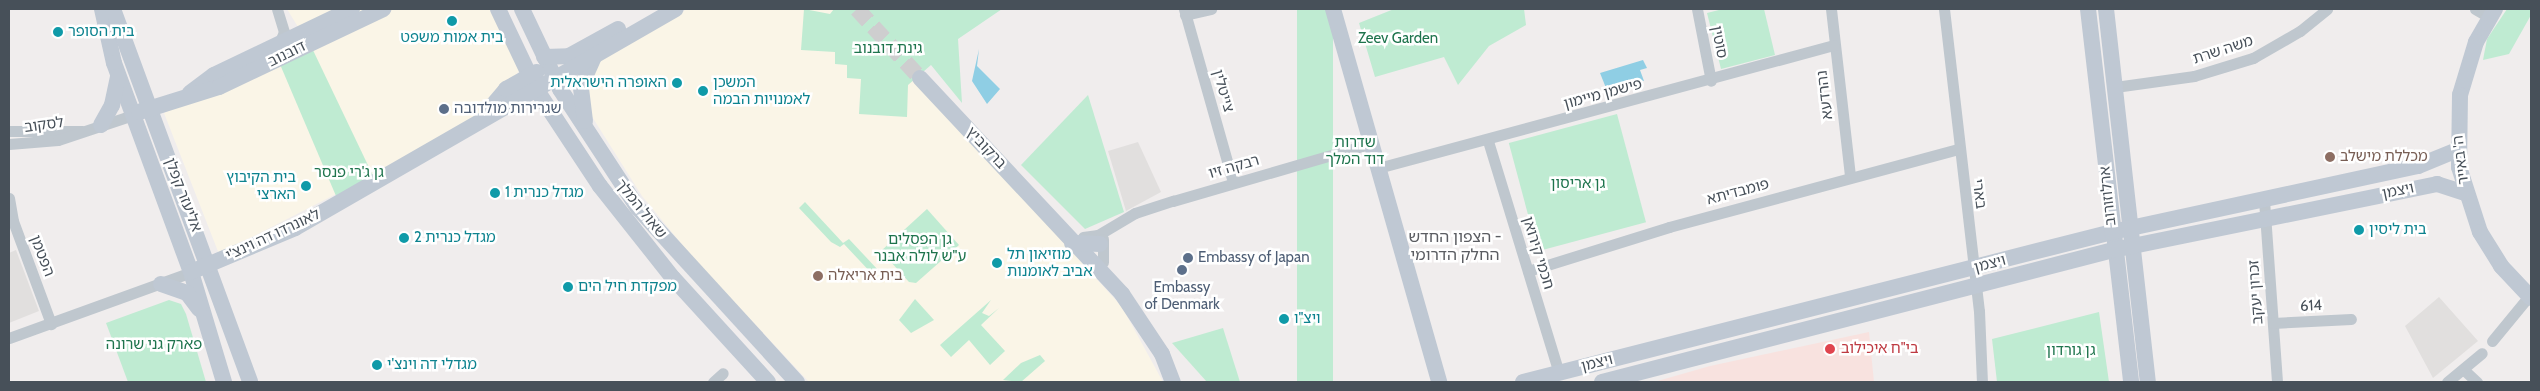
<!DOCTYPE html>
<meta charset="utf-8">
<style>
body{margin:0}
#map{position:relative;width:2540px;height:391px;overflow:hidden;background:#f0eded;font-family:Cabin,"Noto Sans Hebrew",sans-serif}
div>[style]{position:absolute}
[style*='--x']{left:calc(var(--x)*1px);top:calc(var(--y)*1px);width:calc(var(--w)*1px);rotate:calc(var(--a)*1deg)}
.commercial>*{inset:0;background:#faf5e7}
.education>*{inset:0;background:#e1dfde}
.medical>*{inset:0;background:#f8e2df}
.green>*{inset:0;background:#bfebd2;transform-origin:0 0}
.water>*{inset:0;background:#8fcee4}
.secondary-tunnel>*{height:16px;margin-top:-8px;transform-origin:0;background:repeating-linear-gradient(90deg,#cececf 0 16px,transparent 0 24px)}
.street>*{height:11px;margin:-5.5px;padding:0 5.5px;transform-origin:5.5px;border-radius:5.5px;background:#bfc7ce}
.secondary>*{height:16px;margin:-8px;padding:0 8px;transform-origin:8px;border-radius:8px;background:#bfc8d3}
.dots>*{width:14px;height:14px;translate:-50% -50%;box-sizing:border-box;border:2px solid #fff;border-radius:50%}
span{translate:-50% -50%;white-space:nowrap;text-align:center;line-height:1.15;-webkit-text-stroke:5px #fff;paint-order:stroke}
.culture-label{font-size:15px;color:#0d838f}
.left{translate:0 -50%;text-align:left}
.right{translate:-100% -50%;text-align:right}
.park-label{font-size:15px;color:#1e744d}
.street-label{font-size:15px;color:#475059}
.service-label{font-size:15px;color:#4e5e75}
.education-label{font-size:15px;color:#785e54}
.health-label{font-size:15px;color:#be3a42}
.neighbourhood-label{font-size:16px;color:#5b5d62}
.frame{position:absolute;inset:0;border:10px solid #475059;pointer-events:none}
</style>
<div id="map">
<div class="commercial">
<i style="clip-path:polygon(287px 9px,492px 9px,520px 70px,481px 113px,377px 173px,219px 254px,164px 113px,309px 45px)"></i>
<i style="clip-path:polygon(687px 9px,851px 9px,1122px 307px,1163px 382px,809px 382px,694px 259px,642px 196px,574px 88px,578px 74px)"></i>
</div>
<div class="education">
<i style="clip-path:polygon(1138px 142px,1161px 192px,1126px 211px,1108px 151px)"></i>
<i style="clip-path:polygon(16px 250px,39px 311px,9px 323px,9px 253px)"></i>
<i style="clip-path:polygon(2439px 297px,2478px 341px,2433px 378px,2405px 326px)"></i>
</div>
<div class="medical">
<i style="clip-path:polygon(1869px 332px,1874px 382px,1654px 382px,1710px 366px)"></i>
</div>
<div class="green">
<i style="clip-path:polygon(804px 9px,830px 14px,834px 9px,1002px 9px,958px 39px,962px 103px,931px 65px,908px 85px,907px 117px,859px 114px,861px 79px,847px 78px,847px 65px,835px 64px,835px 52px,801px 50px)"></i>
<i style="left:1297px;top:9px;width:36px;height:388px"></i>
<i style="clip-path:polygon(1394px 9px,1524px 9px,1526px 25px,1489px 46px,1458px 85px,1444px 57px,1375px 77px,1359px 23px)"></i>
<i style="clip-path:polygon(1723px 9px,1764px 9px,1775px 55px,1721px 69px,1707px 13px)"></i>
<i style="clip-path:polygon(2507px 9px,2531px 9px,2531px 15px,2509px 54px,2483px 60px,2487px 39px)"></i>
<i style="clip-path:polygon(311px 46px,376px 182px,339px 203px,279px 62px)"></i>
<i style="clip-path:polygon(1088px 95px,1124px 212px,1085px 229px,1021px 165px)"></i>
<i style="left:1617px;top:114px;width:112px;height:112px;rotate:75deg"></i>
<i style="clip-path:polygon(805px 202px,843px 243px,849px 239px,879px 271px,874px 276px,844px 244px,840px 247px,831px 242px,799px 208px)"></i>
<i style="clip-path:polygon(927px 209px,959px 245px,916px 283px,909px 282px,881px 251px)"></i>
<i style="clip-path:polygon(915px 299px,934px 320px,911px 333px,899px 320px)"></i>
<i style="clip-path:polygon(169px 300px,181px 304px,186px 314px,206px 382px,128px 382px,106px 323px)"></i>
<i style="clip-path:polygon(991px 300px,982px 313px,989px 316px,999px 308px,981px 325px,1005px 351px,990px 365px,969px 340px,951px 357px,940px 345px)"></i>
<i style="clip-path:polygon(2099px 312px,2109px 382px,1997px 382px,1992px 339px)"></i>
<i style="clip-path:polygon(1223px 328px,1240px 382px,1207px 382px,1172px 343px)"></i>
<i style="clip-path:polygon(1040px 355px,1045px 361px,1021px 382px,1003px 380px,1021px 363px)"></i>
</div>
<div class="water">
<i style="clip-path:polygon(979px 49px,977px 66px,1000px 89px,987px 104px,972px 81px)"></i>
<i style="clip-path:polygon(1643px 60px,1647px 68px,1640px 70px,1644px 81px,1634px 79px,1606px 88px,1600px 73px)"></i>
</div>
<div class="secondary-tunnel">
<i style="--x:857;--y:9;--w:93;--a:47.6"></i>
</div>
<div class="street">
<i style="--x:277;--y:9;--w:24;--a:73"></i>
<i style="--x:284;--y:32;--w:13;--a:113"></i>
<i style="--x:1184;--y:9;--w:180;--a:74.2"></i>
<i style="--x:1697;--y:9;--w:73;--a:79"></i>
<i style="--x:1831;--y:9;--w:169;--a:83.5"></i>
<i style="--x:1944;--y:9;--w:304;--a:83.4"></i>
<i style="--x:1979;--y:311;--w:71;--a:87.6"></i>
<i style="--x:2475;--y:9;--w:16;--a:30"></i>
<i style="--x:1185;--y:15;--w:27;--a:-13"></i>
<i style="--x:2115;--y:87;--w:80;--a:-7.9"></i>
<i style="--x:2194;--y:76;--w:62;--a:-17"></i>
<i style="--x:2253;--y:58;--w:54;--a:-29.9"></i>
<i style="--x:2300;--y:31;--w:35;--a:-39"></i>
<i style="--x:9;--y:131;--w:73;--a:0"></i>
<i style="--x:1488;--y:141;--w:243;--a:73"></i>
<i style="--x:9;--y:144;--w:49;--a:-4.7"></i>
<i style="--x:58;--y:140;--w:79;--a:-18.4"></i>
<i style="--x:1378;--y:168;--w:472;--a:-15.1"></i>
<i style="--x:9;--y:198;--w:23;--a:80"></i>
<i style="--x:13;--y:221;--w:110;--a:69.7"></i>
<i style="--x:2264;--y:200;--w:182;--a:85.9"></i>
<i style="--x:1083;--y:237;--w:15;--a:-8"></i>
<i style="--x:1098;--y:235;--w:43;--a:-30.7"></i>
<i style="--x:1135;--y:213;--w:40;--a:-18"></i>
<i style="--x:1173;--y:201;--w:207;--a:-16.2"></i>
<i style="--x:1103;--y:239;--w:23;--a:90"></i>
<i style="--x:1528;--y:271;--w:148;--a:-17.3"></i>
<i style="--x:1669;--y:227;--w:299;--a:-15.1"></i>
<i style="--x:2273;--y:323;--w:78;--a:-2.9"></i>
<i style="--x:9;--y:338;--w:194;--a:-19.9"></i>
<i style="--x:2492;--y:341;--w:58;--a:-50.6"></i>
<i style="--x:2464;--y:370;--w:18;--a:43"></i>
<i style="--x:713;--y:382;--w:13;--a:-42"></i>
<i style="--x:2447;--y:382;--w:45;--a:-39.6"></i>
</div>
<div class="secondary">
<i style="--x:102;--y:9;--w:55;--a:77.5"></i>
<i style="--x:114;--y:63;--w:223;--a:69.8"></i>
<i style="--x:191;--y:272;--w:115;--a:73.3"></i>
<i style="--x:113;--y:9;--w:397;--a:69.8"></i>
<i style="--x:498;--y:9;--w:89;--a:64.6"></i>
<i style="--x:536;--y:89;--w:116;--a:56.6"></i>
<i style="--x:600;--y:186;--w:117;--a:51.6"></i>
<i style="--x:673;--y:278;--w:141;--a:47.6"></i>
<i style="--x:522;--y:9;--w:89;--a:64.6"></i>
<i style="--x:560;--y:89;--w:142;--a:56.8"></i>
<i style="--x:638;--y:208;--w:236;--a:47.6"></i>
<i style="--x:1333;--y:9;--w:388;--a:74.1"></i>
<i style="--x:2088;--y:9;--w:375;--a:83.4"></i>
<i style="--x:2106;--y:9;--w:375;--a:83.6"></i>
<i style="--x:2495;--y:9;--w:38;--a:120"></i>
<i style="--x:2476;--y:42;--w:55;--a:106.8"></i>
<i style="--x:2460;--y:95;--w:72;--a:90.8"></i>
<i style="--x:2459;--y:167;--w:68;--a:72.1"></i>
<i style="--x:2480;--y:232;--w:40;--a:58"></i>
<i style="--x:2501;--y:266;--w:44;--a:46.8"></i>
<i style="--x:544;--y:57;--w:25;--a:-2"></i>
<i style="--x:569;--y:56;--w:56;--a:-28.9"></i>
<i style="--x:920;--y:78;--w:296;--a:46.9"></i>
<i style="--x:1122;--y:294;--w:72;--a:56.3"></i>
<i style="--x:1162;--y:354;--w:30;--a:69"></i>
<i style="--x:190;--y:93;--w:30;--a:-37"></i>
<i style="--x:214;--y:75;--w:153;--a:-25.6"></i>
<i style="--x:139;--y:112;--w:84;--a:-17.4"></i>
<i style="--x:219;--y:87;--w:182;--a:-25.4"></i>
<i style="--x:487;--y:112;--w:30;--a:-50"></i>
<i style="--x:506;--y:89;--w:35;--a:-29"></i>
<i style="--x:585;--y:121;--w:35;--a:-97"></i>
<i style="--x:581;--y:86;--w:32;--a:-66"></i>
<i style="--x:101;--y:125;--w:23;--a:-61"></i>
<i style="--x:112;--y:105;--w:29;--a:-78"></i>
<i style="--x:1072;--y:243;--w:28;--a:2"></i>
<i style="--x:191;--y:272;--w:113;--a:-22.9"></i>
<i style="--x:295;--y:228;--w:439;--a:-29.9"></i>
<i style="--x:161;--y:284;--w:28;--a:19"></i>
<i style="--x:187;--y:293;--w:20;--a:53"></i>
<i style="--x:1523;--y:382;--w:608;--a:-14.29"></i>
<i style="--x:2112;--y:232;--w:313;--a:-12.2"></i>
<i style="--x:2418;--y:166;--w:42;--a:-22.3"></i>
<i style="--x:1602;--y:382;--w:528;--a:-14.48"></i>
<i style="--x:2113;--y:250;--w:331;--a:-11.5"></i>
<i style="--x:2437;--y:184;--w:29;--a:18"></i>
</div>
<div class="dots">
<i style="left:452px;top:21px;background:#0f9aa8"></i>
<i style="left:58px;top:32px;background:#0f9aa8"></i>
<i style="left:677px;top:83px;background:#0f9aa8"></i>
<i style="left:703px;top:91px;background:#0f9aa8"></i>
<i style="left:444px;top:109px;background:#5c6f8a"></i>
<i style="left:2330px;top:157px;background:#8d6e63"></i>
<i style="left:306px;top:186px;background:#0f9aa8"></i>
<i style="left:495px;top:193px;background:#0f9aa8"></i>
<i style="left:2359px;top:230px;background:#0f9aa8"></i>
<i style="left:404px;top:238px;background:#0f9aa8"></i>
<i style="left:1188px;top:258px;background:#5c6f8a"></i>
<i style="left:997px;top:263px;background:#0f9aa8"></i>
<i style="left:1182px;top:270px;background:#5c6f8a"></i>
<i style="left:818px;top:276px;background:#8d6e63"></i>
<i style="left:568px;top:287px;background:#0f9aa8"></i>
<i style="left:1284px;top:319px;background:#0f9aa8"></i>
<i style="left:1830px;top:349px;background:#e0444e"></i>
<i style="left:377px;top:365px;background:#0f9aa8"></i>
</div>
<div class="culture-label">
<span class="left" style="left:68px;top:32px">בית הסופר</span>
<span style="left:452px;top:38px">בית אמות משפט</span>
<span class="left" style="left:713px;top:91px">המשכן<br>לאמנויות הבמה</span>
<span class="right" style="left:667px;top:83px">האופרה הישראלית</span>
<span class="right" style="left:296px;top:186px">בית הקיבוץ<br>הארצי</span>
<span class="left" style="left:505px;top:193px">מגדל כנרית 1</span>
<span class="left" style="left:2369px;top:230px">בית ליסין</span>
<span class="left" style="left:414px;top:238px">מגדל כנרית 2</span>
<span class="left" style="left:1007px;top:263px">מוזיאון תל<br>אביב לאומנות</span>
<span class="left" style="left:578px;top:287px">מפקדת חיל הים</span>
<span class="left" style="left:1294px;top:319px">ויצ"ו</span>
<span class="left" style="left:387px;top:365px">מגדלי דה וינצ'י</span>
</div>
<div class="park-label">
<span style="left:1398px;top:39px">Zeev Garden</span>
<span style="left:888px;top:49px">גינת דובנוב</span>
<span style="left:1355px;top:151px">שדרות<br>דוד המלך</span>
<span style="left:349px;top:173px">גן ג'רי פנסר</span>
<span style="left:1578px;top:184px">גן אריסון</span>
<span style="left:920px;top:248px">גן הפסלים<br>ע"ש לולה אבנר</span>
<span style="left:154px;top:345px">פארק גני שרונה</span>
<span style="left:2071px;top:351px">גן גורדון</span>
</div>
<div class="street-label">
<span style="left:1719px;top:42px;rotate:79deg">סוטין</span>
<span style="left:2223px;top:50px;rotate:-18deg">משה שרת</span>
<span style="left:287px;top:54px;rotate:-26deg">דובנוב</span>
<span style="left:1223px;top:91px;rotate:74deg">צייטלין</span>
<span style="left:1603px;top:94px;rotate:-15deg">פישמן מיימון</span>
<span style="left:1825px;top:95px;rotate:-97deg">נהרדעא</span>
<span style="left:44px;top:125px;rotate:-8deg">לסקוב</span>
<span style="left:986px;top:148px;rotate:47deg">ברקוביץ</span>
<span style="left:2461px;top:160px;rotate:-97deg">ה' באייר</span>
<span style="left:1234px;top:167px;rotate:-16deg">רבקה זיו</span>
<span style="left:2398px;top:191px;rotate:-12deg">ויצמן</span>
<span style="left:1738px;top:192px;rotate:-15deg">פומבדיתא</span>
<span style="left:1979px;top:194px;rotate:83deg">בארי</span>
<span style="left:183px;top:195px;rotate:69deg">אליעזר קפלן</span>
<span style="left:2108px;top:196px;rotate:-96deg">ארלוזורוב</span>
<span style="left:641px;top:209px;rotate:51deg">שאול המלך</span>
<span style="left:273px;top:235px;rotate:-25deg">לאונרדו דה וינצ'י</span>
<span style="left:1538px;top:253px;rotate:73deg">חכמי קירואן</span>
<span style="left:42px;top:256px;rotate:69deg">הפטמן</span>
<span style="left:1990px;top:264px;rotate:-15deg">ויצמן</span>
<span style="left:2256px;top:292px;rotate:-94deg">זכרון יעקב</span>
<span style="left:2311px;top:306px;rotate:-3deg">614</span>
<span style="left:1597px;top:363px;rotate:-14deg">ויצמן</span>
</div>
<div class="service-label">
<span class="left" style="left:454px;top:109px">שגרירות מולדובה</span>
<span class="left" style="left:1198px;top:258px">Embassy of Japan</span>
<span style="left:1182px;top:296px">Embassy<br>of Denmark</span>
</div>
<div class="education-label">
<span class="left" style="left:2340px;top:157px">מכללת מישלב</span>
<span class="left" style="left:828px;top:276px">בית אריאלה</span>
</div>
<div class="health-label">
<span class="left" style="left:1841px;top:349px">בי"ח איכילוב</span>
</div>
<div class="neighbourhood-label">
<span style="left:1455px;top:246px">הצפון החדש -<br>החלק הדרומי</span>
</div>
<div class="frame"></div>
</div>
